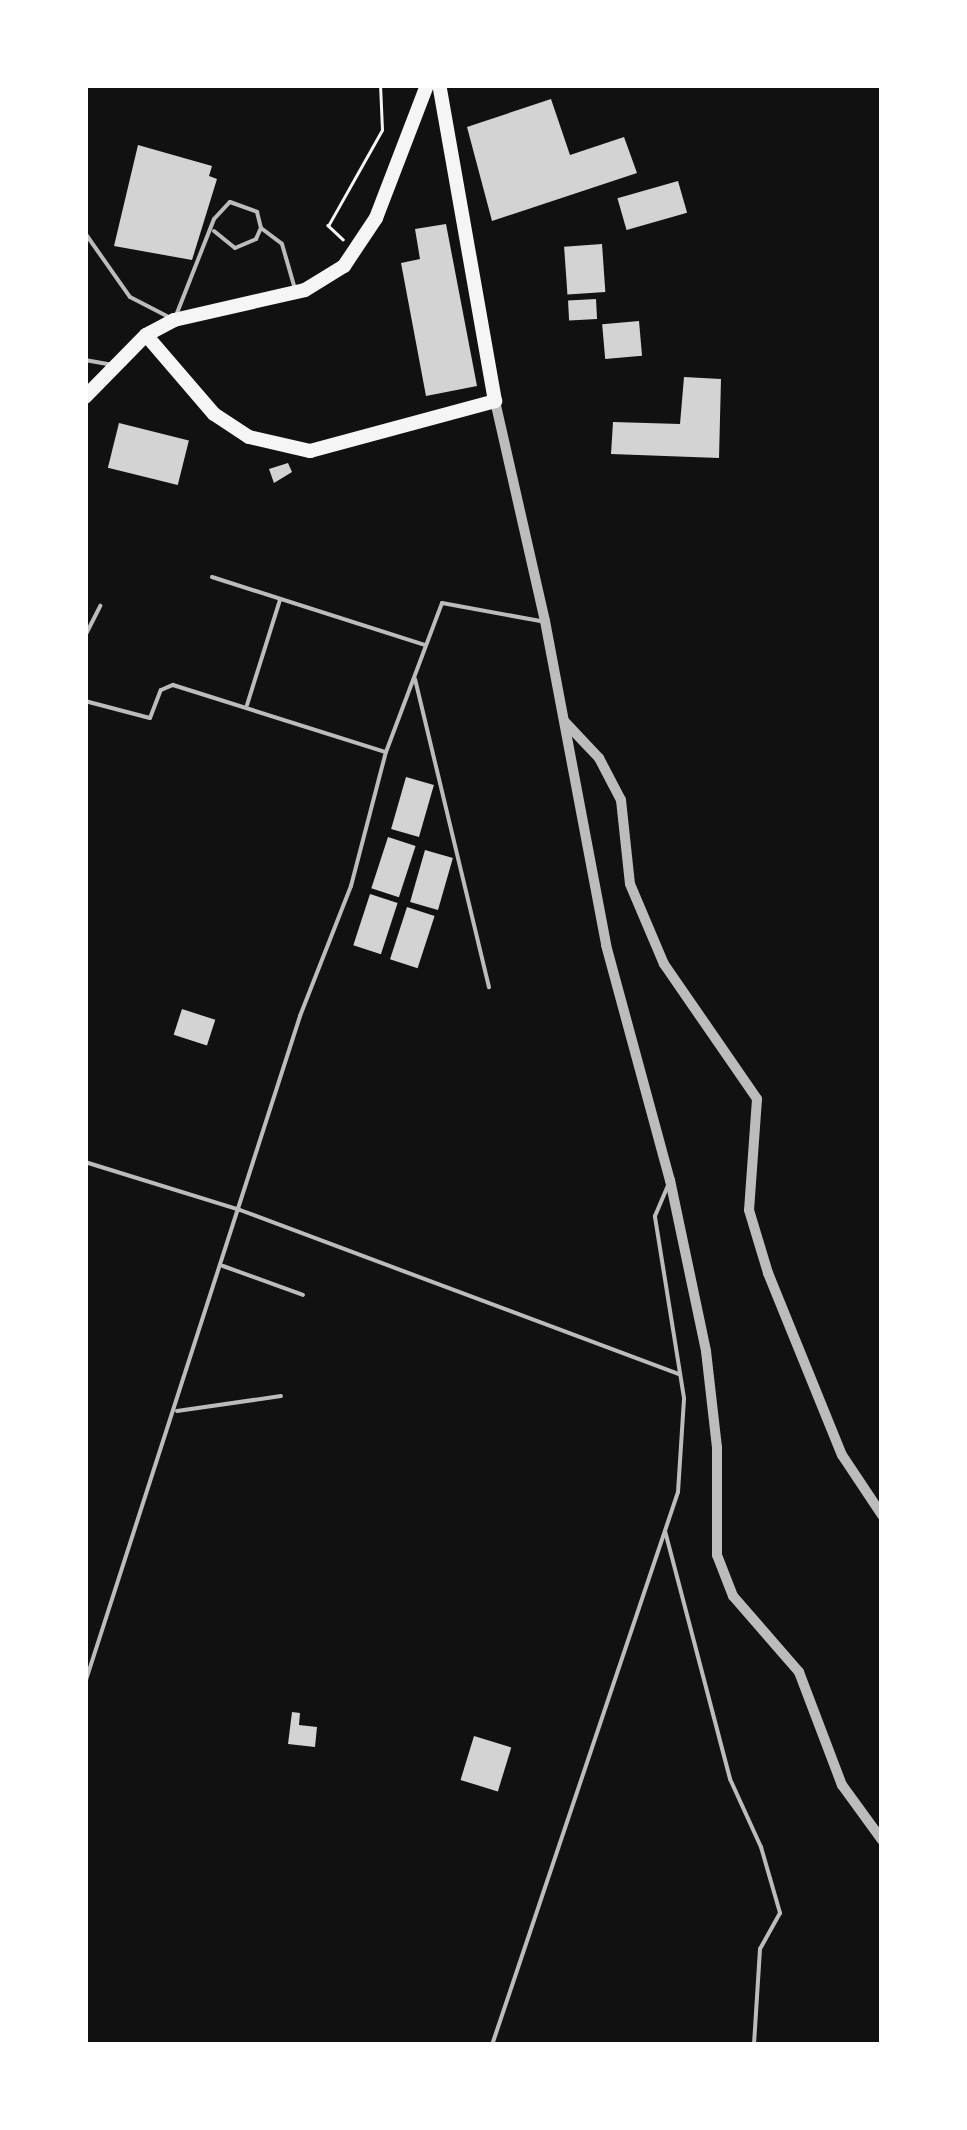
<!DOCTYPE html>
<style>
body{margin:0}
#map{position:relative;width:967px;height:2130px;overflow:hidden;background:#111;font-family:Mulish,sans-serif}
div>[style]{position:absolute}
[style*='--x']{left:calc(var(--x)*1px);top:calc(var(--y)*1px);width:calc(var(--w)*1px);rotate:calc(var(--a)*1deg)}
.building>*{inset:0;background:#d3d3d3;transform-origin:0 0}
.path>*{height:2.5px;margin:-1.25px;padding:0 1.25px;transform-origin:1.25px;border-radius:1.25px;background:#f5f5f5}
.service>*{height:4px;margin:-2px;padding:0 2px;transform-origin:2px;border-radius:2px;background:#bcbcbc}
.tertiary>*{height:10px;margin:-5px;padding:0 5px;transform-origin:5px;border-radius:5px;background:#bcbcbc}
.primary>*{height:14px;margin:-7px;padding:0 7px;transform-origin:7px;border-radius:7px;background:#f5f5f5}
span{translate:-50% -50%;white-space:nowrap;text-align:center;line-height:1.15;-webkit-text-stroke:8px #fff;paint-order:stroke}
.frame{position:absolute;inset:0;border:88px solid #fff;pointer-events:none}
</style>
<div id="map">
<div class="building">
<i style="clip-path:polygon(551px 99px,570px 155px,624px 137px,637px 173px,492px 221px,467px 127px)"></i>
<i style="clip-path:polygon(138px 145px,212px 166px,209px 176px,217px 179px,192px 260px,114px 246px)"></i>
<i style="left:678px;top:181px;width:33px;height:63px;rotate:74deg"></i>
<i style="clip-path:polygon(446px 224px,477px 386px,426px 396px,401px 263px,420px 259px,415px 229px)"></i>
<i style="left:602px;top:244px;width:48px;height:38px;rotate:86deg"></i>
<i style="left:596px;top:299px;width:20px;height:28px;rotate:87deg"></i>
<i style="left:639px;top:321px;width:35px;height:37px;rotate:85deg"></i>
<i style="clip-path:polygon(684px 377px,721px 379px,719px 458px,611px 454px,613px 422px,680px 424px)"></i>
<i style="left:119px;top:423px;width:72px;height:46px;rotate:14deg"></i>
<i style="clip-path:polygon(288px 463px,292px 472px,274px 483px,269px 469px)"></i>
<i style="left:406px;top:777px;width:29px;height:54px;rotate:16deg"></i>
<i style="left:388px;top:837px;width:29px;height:54px;rotate:18deg"></i>
<i style="left:425px;top:850px;width:29px;height:54px;rotate:16deg"></i>
<i style="left:370px;top:894px;width:29px;height:54px;rotate:18deg"></i>
<i style="left:407px;top:907px;width:29px;height:55px;rotate:18deg"></i>
<i style="left:182px;top:1009px;width:35px;height:27px;rotate:18deg"></i>
<i style="clip-path:polygon(292px 1712px,300px 1713px,299px 1725px,317px 1727px,315px 1747px,288px 1744px)"></i>
<i style="left:474px;top:1736px;width:39px;height:46px;rotate:17deg"></i>
</div>
<div class="path">
<i style="--x:343;--y:240;--w:21;--a:-137"></i>
<i style="--x:328;--y:226;--w:110;--a:-60.6"></i>
<i style="--x:382;--y:130;--w:45;--a:-92.5"></i>
</div>
<div class="service">
<i style="--x:214;--y:231;--w:27;--a:39"></i>
<i style="--x:235;--y:248;--w:23;--a:-23"></i>
<i style="--x:256;--y:239;--w:12;--a:-66"></i>
<i style="--x:85;--y:233;--w:78;--a:54.9"></i>
<i style="--x:130;--y:297;--w:42;--a:27.2"></i>
<i style="--x:177;--y:313;--w:101;--a:-68.5"></i>
<i style="--x:214;--y:219;--w:23;--a:-47"></i>
<i style="--x:230;--y:202;--w:29;--a:20"></i>
<i style="--x:257;--y:212;--w:16;--a:76"></i>
<i style="--x:261;--y:228;--w:26;--a:37"></i>
<i style="--x:282;--y:244;--w:47;--a:73.9"></i>
<i style="--x:85;--y:360;--w:27;--a:10"></i>
<i style="--x:212;--y:577;--w:224;--a:17.7"></i>
<i style="--x:85;--y:636;--w:34;--a:-63"></i>
<i style="--x:415;--y:679;--w:317;--a:76.5"></i>
<i style="--x:85;--y:701;--w:67;--a:14.7"></i>
<i style="--x:150;--y:718;--w:30;--a:-69"></i>
<i style="--x:161;--y:690;--w:13;--a:-23"></i>
<i style="--x:173;--y:685;--w:223;--a:17.5"></i>
<i style="--x:247;--y:705;--w:110;--a:-72.6"></i>
<i style="--x:85;--y:1162;--w:162;--a:17.2"></i>
<i style="--x:240;--y:1210;--w:468;--a:20.5"></i>
<i style="--x:223;--y:1266;--w:85;--a:19.9"></i>
<i style="--x:177;--y:1411;--w:105;--a:-8.2"></i>
<i style="--x:665;--y:1531;--w:256;--a:75.3"></i>
<i style="--x:730;--y:1779;--w:75;--a:65.5"></i>
<i style="--x:761;--y:1847;--w:69;--a:73.9"></i>
<i style="--x:780;--y:1913;--w:41;--a:119.1"></i>
<i style="--x:760;--y:1949;--w:96;--a:93.6"></i>
<i style="--x:85;--y:1683;--w:701;--a:-72.13"></i>
<i style="--x:300;--y:1016;--w:140;--a:-68.6"></i>
<i style="--x:351;--y:886;--w:138;--a:-75.4"></i>
<i style="--x:386;--y:752;--w:159;--a:-69.4"></i>
<i style="--x:442;--y:603;--w:100;--a:10.4"></i>
<i style="--x:492;--y:2045;--w:583;--a:-71.41"></i>
<i style="--x:678;--y:1492;--w:94;--a:-86.3"></i>
<i style="--x:684;--y:1398;--w:184;--a:-99.1"></i>
<i style="--x:655;--y:1216;--w:34;--a:-67"></i>
</div>
<div class="tertiary">
<i style="--x:495;--y:401;--w:226;--a:77.2"></i>
<i style="--x:545;--y:621;--w:330;--a:79.3"></i>
<i style="--x:606;--y:945;--w:244;--a:74.8"></i>
<i style="--x:670;--y:1180;--w:175;--a:78.1"></i>
<i style="--x:706;--y:1351;--w:98;--a:83.5"></i>
<i style="--x:717;--y:1448;--w:107;--a:90"></i>
<i style="--x:717;--y:1555;--w:44;--a:68.7"></i>
<i style="--x:733;--y:1596;--w:101;--a:49"></i>
<i style="--x:799;--y:1672;--w:121;--a:69.2"></i>
<i style="--x:842;--y:1785;--w:68;--a:54"></i>
<i style="--x:565;--y:722;--w:50;--a:46.6"></i>
<i style="--x:599;--y:758;--w:47;--a:62.4"></i>
<i style="--x:621;--y:800;--w:84;--a:83.9"></i>
<i style="--x:630;--y:884;--w:87;--a:67"></i>
<i style="--x:664;--y:964;--w:164;--a:55.4"></i>
<i style="--x:757;--y:1099;--w:111;--a:94.1"></i>
<i style="--x:749;--y:1210;--w:66;--a:73.2"></i>
<i style="--x:768;--y:1273;--w:196;--a:67.9"></i>
<i style="--x:842;--y:1455;--w:72;--a:56.3"></i>
</div>
<div class="primary">
<i style="--x:146;--y:335;--w:104;--a:49.3"></i>
<i style="--x:214;--y:414;--w:42;--a:33.3"></i>
<i style="--x:249;--y:437;--w:63;--a:12.9"></i>
<i style="--x:310;--y:451;--w:192;--a:-15.1"></i>
<i style="--x:495;--y:401;--w:321;--a:-100"></i>
<i style="--x:85;--y:397;--w:87;--a:-45.5"></i>
<i style="--x:146;--y:335;--w:32;--a:-28"></i>
<i style="--x:174;--y:320;--w:134;--a:-12.9"></i>
<i style="--x:305;--y:290;--w:46;--a:-31.6"></i>
<i style="--x:344;--y:266;--w:58;--a:-56.3"></i>
<i style="--x:376;--y:218;--w:142;--a:-69"></i>
</div>
<div class="frame"></div>
</div>
